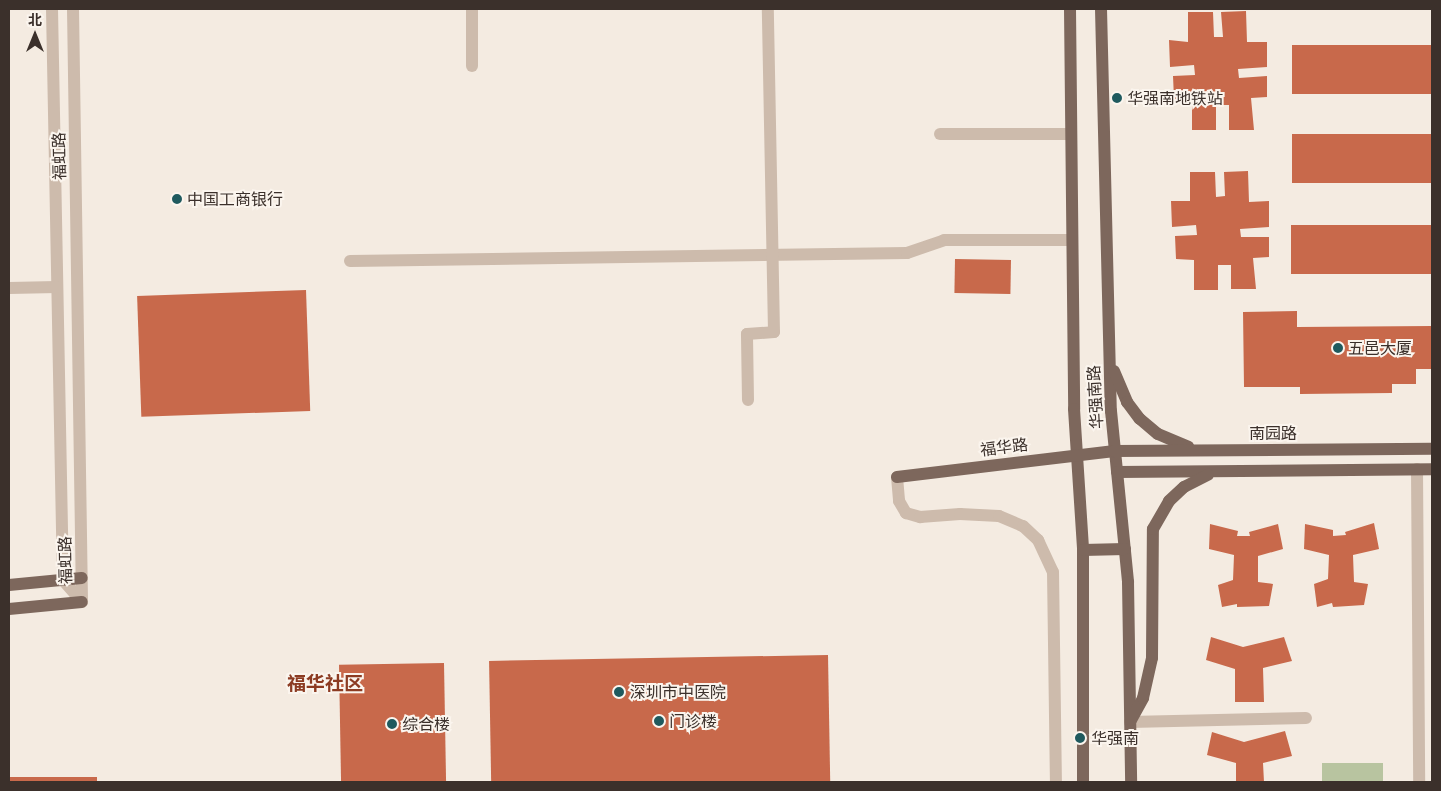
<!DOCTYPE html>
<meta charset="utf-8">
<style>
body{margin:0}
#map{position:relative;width:1441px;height:791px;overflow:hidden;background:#f4ebe1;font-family:Ubuntu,"Noto Sans SC",sans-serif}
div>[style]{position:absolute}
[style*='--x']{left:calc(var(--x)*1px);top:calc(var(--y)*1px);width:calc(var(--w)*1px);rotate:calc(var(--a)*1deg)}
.green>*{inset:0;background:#b8c4a0;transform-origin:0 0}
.building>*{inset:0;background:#c8694b;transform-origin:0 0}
.minor>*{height:12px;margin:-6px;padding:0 6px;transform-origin:6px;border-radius:6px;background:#cdbbac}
.major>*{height:12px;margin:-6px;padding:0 6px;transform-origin:6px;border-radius:6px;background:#7d675c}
.dots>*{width:14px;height:14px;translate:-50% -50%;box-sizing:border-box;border:2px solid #fbf5ee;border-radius:50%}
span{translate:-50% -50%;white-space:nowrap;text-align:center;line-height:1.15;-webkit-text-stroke:4px #fbf5ee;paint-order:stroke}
.poi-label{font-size:16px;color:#3b302b}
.left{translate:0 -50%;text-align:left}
.street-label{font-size:16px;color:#3b302b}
.quarter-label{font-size:19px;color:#8c3b22;font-weight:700}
.frame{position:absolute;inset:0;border:10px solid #3b302b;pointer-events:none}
.north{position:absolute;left:10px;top:10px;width:50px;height:50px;-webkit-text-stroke:4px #fbf5ee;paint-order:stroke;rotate:0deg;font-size:14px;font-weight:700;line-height:20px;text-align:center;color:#3b302b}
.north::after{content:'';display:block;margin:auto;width:18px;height:22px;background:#3b302b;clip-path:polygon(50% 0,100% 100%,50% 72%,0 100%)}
</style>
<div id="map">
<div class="green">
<i style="left:1383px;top:763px;width:19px;height:61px;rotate:90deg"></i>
</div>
<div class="building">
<i style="clip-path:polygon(1246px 11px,1247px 42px,1267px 42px,1267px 67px,1238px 69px,1239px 78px,1267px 76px,1267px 97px,1251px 98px,1254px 130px,1229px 130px,1229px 105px,1216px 105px,1216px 130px,1192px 130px,1192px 100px,1174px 99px,1173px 76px,1195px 75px,1194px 65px,1170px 67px,1169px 40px,1188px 42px,1188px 12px,1213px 12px,1214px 37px,1223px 37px,1221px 12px)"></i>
<i style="left:1292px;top:45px;width:140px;height:49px"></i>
<i style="left:1292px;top:134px;width:140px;height:49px"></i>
<i style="clip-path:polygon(1248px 171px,1249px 202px,1269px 201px,1269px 227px,1240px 229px,1241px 237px,1269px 237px,1269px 257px,1253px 258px,1256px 289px,1231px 289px,1231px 265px,1218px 265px,1218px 290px,1194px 290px,1194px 260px,1176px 259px,1175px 236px,1197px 235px,1196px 225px,1172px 227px,1171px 201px,1190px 201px,1190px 172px,1215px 172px,1216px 197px,1225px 196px,1224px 172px)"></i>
<i style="left:1291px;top:225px;width:141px;height:49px"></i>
<i style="left:955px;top:259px;width:56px;height:34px;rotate:1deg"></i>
<i style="left:306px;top:290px;width:121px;height:169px;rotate:88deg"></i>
<i style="clip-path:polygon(1297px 311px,1297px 327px,1432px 326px,1432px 369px,1416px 369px,1416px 384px,1392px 384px,1392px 393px,1300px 394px,1300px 387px,1244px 387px,1243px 312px)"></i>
<i style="clip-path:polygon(1374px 523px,1379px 549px,1353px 555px,1354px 582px,1368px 584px,1364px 605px,1333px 607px,1332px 603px,1317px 607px,1314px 584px,1328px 579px,1329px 555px,1304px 549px,1305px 524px,1333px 530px,1333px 536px,1346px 535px,1345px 532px)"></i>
<i style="clip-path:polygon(1210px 524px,1238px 531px,1237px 536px,1250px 536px,1249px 532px,1278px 524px,1283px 549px,1258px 556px,1258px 582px,1273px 584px,1269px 606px,1237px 607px,1237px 604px,1222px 607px,1218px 585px,1233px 580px,1234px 555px,1209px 549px)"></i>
<i style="clip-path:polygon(1211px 637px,1243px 647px,1284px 637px,1292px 661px,1263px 668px,1264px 702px,1235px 702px,1235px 669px,1206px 660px)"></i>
<i style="left:828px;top:655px;width:127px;height:339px;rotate:89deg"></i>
<i style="left:444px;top:663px;width:119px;height:105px;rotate:89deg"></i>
<i style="clip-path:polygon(1285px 731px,1292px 756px,1263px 763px,1264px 782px,1236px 782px,1236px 763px,1207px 755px,1212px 732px,1244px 742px)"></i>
<i style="left:9px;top:777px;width:88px;height:5px"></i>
</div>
<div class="minor">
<i style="--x:52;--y:9;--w:571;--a:88.9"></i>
<i style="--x:63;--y:580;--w:29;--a:49"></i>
<i style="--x:73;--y:9;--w:593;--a:89.13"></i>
<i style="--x:472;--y:9;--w:57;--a:90"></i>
<i style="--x:940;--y:134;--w:131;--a:0"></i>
<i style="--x:350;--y:261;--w:557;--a:-0.82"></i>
<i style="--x:907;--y:253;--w:39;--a:-19"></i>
<i style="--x:944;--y:240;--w:128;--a:0"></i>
<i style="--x:9;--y:288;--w:48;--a:-1.2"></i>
<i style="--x:748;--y:400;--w:66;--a:-90.9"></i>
<i style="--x:747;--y:334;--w:27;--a:-4"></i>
<i style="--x:774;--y:332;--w:323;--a:-91.1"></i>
<i style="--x:1417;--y:469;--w:313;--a:89.6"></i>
<i style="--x:897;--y:477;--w:24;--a:85"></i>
<i style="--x:899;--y:501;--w:14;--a:60"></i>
<i style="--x:906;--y:513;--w:15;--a:16"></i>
<i style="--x:920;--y:517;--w:40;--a:-4.3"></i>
<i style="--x:960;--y:514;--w:39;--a:3"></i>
<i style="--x:999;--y:516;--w:26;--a:23"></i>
<i style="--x:1023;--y:526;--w:21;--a:43"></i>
<i style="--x:1038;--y:540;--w:35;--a:65"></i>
<i style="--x:1053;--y:572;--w:210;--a:89.2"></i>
<i style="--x:1130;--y:722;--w:176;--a:-1.3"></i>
</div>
<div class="major">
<i style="--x:1070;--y:9;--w:400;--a:89.4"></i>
<i style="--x:1074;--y:409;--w:141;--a:86.3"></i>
<i style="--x:1083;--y:550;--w:232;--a:90"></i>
<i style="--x:1101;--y:9;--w:402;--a:88.6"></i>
<i style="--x:1111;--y:411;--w:172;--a:84.3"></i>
<i style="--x:1128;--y:582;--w:200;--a:89.1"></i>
<i style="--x:1114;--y:371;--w:34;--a:67"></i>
<i style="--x:1127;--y:402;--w:21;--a:53"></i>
<i style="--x:1140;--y:419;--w:23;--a:40"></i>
<i style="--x:1158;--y:434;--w:33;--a:23"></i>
<i style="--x:1117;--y:472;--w:315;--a:-0.5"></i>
<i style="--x:897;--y:477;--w:219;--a:-6.8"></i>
<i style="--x:1114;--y:451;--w:318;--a:-0.4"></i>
<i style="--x:1083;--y:550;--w:42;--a:-1.4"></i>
<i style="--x:9;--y:585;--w:73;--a:-5.5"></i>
<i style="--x:9;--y:609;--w:73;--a:-5.5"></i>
<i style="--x:1131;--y:720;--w:25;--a:-61"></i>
<i style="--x:1143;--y:698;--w:41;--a:-77.3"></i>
<i style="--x:1152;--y:658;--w:129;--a:-89.6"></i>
<i style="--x:1153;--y:529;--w:32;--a:-60"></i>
<i style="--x:1169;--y:501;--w:21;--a:-43"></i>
<i style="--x:1184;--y:487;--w:27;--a:-27"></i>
</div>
<div class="dots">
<i style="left:1117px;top:98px;background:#1f5a5e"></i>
<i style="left:177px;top:199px;background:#1f5a5e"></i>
<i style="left:1338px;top:348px;background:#1f5a5e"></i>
<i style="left:619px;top:692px;background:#1f5a5e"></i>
<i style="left:659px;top:721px;background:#1f5a5e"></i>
<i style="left:392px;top:724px;background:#1f5a5e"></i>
<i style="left:1080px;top:738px;background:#1f5a5e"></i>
</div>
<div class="poi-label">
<span class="left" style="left:1127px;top:98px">华强南地铁站</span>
<span class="left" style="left:187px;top:199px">中国工商银行</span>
<span class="left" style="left:1348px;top:348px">五邑大厦</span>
<span class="left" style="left:630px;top:692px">深圳市中医院</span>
<span class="left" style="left:669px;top:721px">门诊楼</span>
<span class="left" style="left:402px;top:724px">综合楼</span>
<span class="left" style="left:1091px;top:738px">华强南</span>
</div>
<div class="street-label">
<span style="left:59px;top:156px;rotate:-91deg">福虹路</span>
<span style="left:1095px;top:397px;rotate:-93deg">华强南路</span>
<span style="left:1273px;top:433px">南园路</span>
<span style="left:1004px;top:447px;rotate:-7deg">福华路</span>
<span style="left:65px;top:560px;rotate:-91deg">福虹路</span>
</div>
<div class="quarter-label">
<span style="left:325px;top:684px">福华社区</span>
</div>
<div class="frame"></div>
<div class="north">北</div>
</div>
